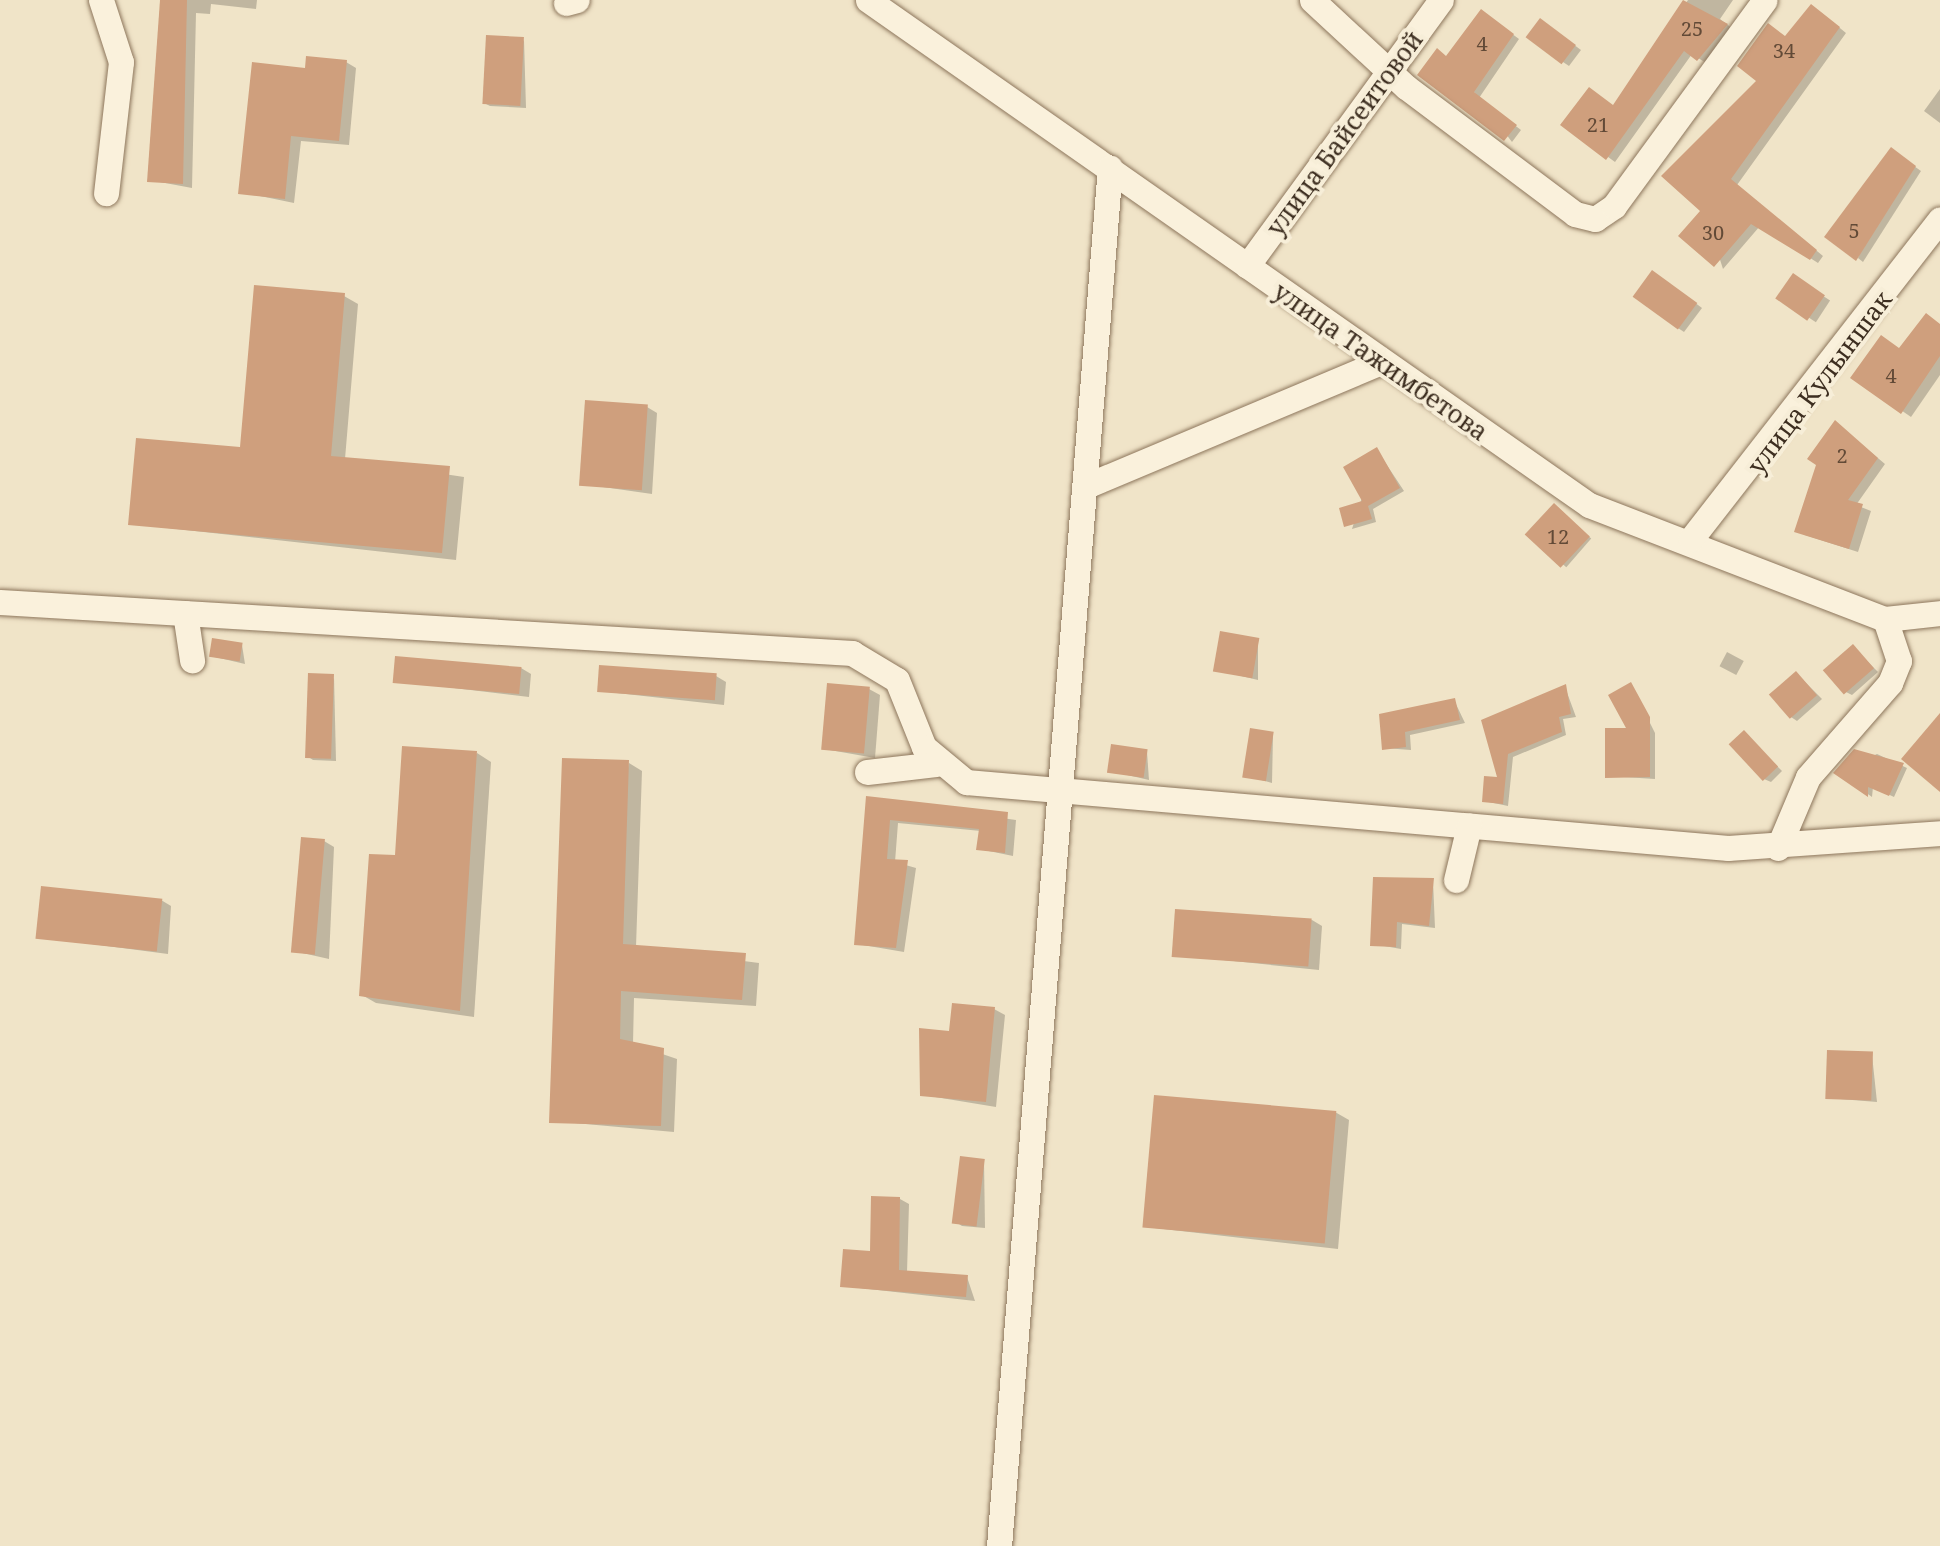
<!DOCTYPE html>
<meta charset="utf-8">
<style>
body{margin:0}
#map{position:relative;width:1940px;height:1546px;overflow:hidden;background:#f0e4c8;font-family:"Noto Serif",serif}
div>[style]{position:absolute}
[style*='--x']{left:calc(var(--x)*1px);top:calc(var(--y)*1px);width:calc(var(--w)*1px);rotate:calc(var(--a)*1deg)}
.shadow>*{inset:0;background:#0003;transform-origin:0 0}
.building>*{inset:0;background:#cf9f7d;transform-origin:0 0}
.roads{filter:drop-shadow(0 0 2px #8d765c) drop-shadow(0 0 2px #8d765c)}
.minor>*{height:25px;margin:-12.5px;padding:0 12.5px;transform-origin:12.5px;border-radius:12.5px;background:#faf1dc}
span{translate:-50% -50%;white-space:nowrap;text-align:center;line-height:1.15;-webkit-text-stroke:8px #f7eed8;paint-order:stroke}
.number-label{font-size:20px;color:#624a37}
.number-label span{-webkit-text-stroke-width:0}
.street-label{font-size:25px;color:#3d2e20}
</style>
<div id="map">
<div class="shadow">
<i style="clip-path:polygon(161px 0,257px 0,256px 9px,211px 4px,210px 14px,196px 13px,192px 188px,149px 180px)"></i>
<i style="clip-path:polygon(1688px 0,1733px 0,1720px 19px,1733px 29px,1706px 63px,1692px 54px,1615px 162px,1564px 125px,1614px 107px)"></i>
<i style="clip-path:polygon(1819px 11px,1846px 33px,1737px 185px,1823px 256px,1818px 263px,1760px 226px,1723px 269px,1704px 210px,1760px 81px,1786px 38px)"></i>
<i style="clip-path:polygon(1488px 16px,1519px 39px,1479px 98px,1521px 130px,1512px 142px,1448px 58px)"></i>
<i style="clip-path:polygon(1547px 25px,1581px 50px,1569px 66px,1563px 62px)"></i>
<i style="clip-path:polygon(524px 40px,526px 108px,490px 106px,484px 103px)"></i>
<i style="clip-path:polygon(346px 62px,356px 68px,349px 145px,301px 141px,294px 203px,241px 192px,308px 71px)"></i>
<i style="clip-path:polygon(1940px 89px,1940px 123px,1924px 111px)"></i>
<i style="clip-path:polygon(1897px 154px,1921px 171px,1863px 262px,1858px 258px)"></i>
<i style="clip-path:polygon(1659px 276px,1702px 308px,1684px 332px,1678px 328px)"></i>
<i style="left:1794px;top:277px;width:43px;height:26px;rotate:33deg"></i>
<i style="clip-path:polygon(344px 296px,358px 304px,345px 459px,464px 477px,456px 560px,131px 524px,242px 450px)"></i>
<i style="clip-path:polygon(1940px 325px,1940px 375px,1911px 417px,1853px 377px)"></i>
<i style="clip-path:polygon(647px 407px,657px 413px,652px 494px,582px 484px)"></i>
<i style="clip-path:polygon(1836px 423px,1885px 464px,1856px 505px,1871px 511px,1858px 552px,1805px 535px)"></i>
<i style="clip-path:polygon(1377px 450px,1404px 491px,1373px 509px,1376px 522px,1352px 529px)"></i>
<i style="left:1555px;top:507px;width:48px;height:38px;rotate:41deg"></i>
<i style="clip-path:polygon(1258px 640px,1258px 680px,1216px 670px)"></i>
<i style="clip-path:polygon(242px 645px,245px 664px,211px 656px)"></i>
<i style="clip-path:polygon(1853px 647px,1878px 672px,1852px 695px,1846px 692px)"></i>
<i style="left:1727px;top:652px;width:19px;height:16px;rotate:28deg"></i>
<i style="clip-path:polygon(521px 668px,531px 674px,529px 697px,396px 681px)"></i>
<i style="clip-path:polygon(1797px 674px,1822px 699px,1797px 721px,1791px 717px)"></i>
<i style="clip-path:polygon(716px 676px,726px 682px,724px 705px,599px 691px)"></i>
<i style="clip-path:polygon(334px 677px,336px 761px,313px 760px,307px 756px)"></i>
<i style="clip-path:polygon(1631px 685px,1655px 733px,1655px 779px,1608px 776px,1630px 730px)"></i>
<i style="clip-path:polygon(1565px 687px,1576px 717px,1563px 719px,1566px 735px,1513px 757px,1508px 806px,1484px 801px,1501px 780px,1484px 721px)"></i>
<i style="clip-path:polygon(869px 689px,880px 695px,875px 758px,824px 749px)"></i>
<i style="clip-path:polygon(1454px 700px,1465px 723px,1410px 735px,1411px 750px,1384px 748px,1382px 716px)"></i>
<i style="clip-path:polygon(1744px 733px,1782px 771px,1771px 782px,1764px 779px)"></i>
<i style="clip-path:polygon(1273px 735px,1272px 783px,1244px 775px)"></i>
<i style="clip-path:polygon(1147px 752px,1149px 780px,1110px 771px)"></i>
<i style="clip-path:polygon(477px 753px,491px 762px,474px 1017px,376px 1003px,362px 995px,397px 858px)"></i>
<i style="clip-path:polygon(1877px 754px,1907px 768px,1894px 797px,1873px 787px,1872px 797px,1837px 772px)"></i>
<i style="clip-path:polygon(629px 763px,642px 771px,636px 947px,759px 963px,756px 1006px,634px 998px,633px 1044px,677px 1059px,674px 1132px,552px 1121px)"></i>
<i style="clip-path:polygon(869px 799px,1016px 820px,1013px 856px,979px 849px,981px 831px,898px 823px,895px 862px,916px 868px,904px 952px,857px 944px)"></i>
<i style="clip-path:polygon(324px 841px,334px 847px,329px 959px,298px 952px)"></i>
<i style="clip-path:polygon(1433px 881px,1435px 928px,1402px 924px,1401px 949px,1373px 944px)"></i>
<i style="clip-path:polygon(161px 900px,171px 906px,168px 954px,38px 937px)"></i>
<i style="clip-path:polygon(1312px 920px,1322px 926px,1319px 970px,1175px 955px)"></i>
<i style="clip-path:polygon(994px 1009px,1005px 1015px,996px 1107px,923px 1095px)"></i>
<i style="clip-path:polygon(1872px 1055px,1877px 1102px,1828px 1098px)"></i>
<i style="clip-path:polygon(1335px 1112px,1349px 1120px,1338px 1249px,1146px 1227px)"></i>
<i style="clip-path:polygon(984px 1161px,985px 1228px,962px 1226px,956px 1222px)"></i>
<i style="clip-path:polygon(900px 1199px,909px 1204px,907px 1273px,967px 1277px,975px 1301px,842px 1286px,872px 1253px)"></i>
</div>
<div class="building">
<i style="clip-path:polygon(160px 0,187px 0,183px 184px,147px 182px)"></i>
<i style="clip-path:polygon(1683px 0,1728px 24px,1697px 61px,1684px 51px,1606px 160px,1560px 125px,1589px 87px,1613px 105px)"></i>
<i style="clip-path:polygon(1811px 4px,1840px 27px,1731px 179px,1817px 250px,1810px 260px,1751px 224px,1714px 267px,1678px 236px,1700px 211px,1661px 176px,1756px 81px,1737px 66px,1768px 23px,1785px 36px)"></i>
<i style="clip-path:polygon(1481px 9px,1514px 34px,1474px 92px,1517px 125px,1504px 141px,1417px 75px,1437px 48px,1446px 56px)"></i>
<i style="left:1540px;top:18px;width:45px;height:24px;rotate:37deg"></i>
<i style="left:486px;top:35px;width:38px;height:69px;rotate:3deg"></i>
<i style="clip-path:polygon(306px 56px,347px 60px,339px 141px,291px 136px,285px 199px,238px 194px,252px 62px,305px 68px)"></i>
<i style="clip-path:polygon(1891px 147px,1916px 166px,1856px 261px,1824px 237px)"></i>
<i style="left:1652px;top:270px;width:56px;height:33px;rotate:36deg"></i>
<i style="left:1793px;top:273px;width:39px;height:31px;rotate:35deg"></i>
<i style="clip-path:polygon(254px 285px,345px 293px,331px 456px,450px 466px,442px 553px,128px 525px,136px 438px,240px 447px)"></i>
<i style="clip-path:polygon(1926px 313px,1940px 324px,1940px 356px,1901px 414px,1850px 378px,1881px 335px,1899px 348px)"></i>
<i style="left:585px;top:400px;width:63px;height:86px;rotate:4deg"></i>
<i style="clip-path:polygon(1835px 420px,1878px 458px,1848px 500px,1863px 504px,1849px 549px,1794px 532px,1816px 465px,1807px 459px)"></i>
<i style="clip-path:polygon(1377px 447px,1400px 488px,1368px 506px,1372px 519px,1344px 527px,1339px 508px,1362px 501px,1343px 467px)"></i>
<i style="left:1554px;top:503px;width:49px;height:43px;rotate:43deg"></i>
<i style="left:1220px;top:631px;width:40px;height:41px;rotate:10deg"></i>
<i style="left:212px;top:638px;width:31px;height:19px;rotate:9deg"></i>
<i style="left:1853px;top:644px;width:32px;height:40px;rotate:49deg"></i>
<i style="left:395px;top:656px;width:127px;height:27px;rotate:5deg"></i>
<i style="left:599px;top:665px;width:118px;height:27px;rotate:4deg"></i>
<i style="left:1796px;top:671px;width:32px;height:36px;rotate:49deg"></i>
<i style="left:308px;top:673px;width:26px;height:85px;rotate:2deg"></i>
<i style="clip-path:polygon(1631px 682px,1650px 717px,1650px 777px,1605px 778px,1605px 728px,1626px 728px,1608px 695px)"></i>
<i style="left:827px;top:683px;width:43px;height:67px;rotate:5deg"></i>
<i style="clip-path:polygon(1566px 684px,1571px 714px,1559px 717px,1562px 732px,1508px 754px,1503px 804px,1482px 802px,1484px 776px,1497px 777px,1481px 720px)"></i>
<i style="clip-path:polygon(1455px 698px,1460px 720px,1405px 732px,1406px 747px,1382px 750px,1379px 714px)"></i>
<i style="clip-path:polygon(1940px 713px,1940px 792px,1901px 759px)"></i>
<i style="left:1250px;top:728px;width:24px;height:50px;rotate:9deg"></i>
<i style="left:1744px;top:730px;width:50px;height:21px;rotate:47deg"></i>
<i style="left:1111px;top:744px;width:37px;height:29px;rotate:8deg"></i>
<i style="clip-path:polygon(402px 746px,477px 751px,460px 1011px,359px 996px,369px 854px,395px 855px)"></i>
<i style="clip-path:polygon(1854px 749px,1904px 763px,1889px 796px,1868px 787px,1868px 797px,1833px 773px)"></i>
<i style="clip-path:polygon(562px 758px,629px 760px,623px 944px,746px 953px,742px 1000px,621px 991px,620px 1039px,664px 1048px,661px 1126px,549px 1123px)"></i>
<i style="clip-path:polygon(866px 796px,1008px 812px,1005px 853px,976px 850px,979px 829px,890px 820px,887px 859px,908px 860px,896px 948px,854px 945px)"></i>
<i style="left:301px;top:837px;width:24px;height:116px;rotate:5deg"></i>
<i style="clip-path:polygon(1373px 877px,1434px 878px,1429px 926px,1397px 922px,1396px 947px,1370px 946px)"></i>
<i style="left:41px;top:886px;width:122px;height:53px;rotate:6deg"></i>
<i style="left:1175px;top:909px;width:137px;height:48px;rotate:4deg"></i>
<i style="clip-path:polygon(952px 1003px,995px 1007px,986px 1102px,920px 1096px,919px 1028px,949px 1031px)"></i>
<i style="left:1827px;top:1050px;width:46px;height:49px;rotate:2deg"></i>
<i style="left:1154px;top:1095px;width:183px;height:133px;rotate:5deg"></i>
<i style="left:960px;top:1156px;width:25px;height:68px;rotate:7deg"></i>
<i style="clip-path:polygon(871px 1196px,900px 1197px,899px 1270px,968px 1275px,966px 1297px,840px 1287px,843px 1249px,870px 1251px)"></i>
</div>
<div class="roads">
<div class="minor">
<i style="--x:101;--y:0;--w:65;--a:72.1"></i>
<i style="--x:121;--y:62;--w:132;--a:96.5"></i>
<i style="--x:868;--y:0;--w:880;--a:35.01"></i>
<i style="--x:1589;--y:505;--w:317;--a:21.1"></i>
<i style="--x:1885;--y:619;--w:55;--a:-6.2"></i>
<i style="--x:1312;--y:0;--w:128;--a:42.8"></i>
<i style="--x:1406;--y:87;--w:211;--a:36.9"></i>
<i style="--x:1575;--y:214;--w:21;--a:14"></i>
<i style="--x:1595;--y:219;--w:23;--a:-34"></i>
<i style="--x:1614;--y:206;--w:255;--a:-53.8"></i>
<i style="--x:566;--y:3;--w:11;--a:-15"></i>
<i style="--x:1247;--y:266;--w:329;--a:-53.9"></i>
<i style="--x:1086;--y:486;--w:320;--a:-22.8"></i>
<i style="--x:1691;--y:539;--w:405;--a:-52.1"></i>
<i style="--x:0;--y:602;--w:854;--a:3.43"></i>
<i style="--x:852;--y:653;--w:52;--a:31"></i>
<i style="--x:897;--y:680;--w:72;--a:68.1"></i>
<i style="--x:924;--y:747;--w:55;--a:39.8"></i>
<i style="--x:966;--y:782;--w:765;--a:4.95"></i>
<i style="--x:1728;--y:848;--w:213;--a:-4"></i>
<i style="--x:185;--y:613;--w:48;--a:81.5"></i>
<i style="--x:867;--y:772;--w:69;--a:-6.6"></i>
<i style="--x:1778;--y:848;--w:77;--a:-67.1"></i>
<i style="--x:1808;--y:777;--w:125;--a:-48.9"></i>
<i style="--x:1890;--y:683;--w:24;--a:-68"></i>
<i style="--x:1899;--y:661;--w:44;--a:-108.4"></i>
<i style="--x:1456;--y:880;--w:56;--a:-76.5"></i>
<i style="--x:999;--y:1546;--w:1383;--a:-85.4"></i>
</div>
</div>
<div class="number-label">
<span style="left:1692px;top:28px">25</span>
<span style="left:1482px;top:43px">4</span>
<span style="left:1784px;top:50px">34</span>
<span style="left:1598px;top:124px">21</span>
<span style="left:1854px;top:230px">5</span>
<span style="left:1713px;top:232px">30</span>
<span style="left:1891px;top:375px">4</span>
<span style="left:1842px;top:455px">2</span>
<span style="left:1558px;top:536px">12</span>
</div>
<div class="street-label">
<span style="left:1344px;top:133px;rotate:-54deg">улица Байсеитовой</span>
<span style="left:1381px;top:361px;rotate:35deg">улица Тажимбетова</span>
<span style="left:1819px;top:382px;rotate:-53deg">улица Кулыншак</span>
</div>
</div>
